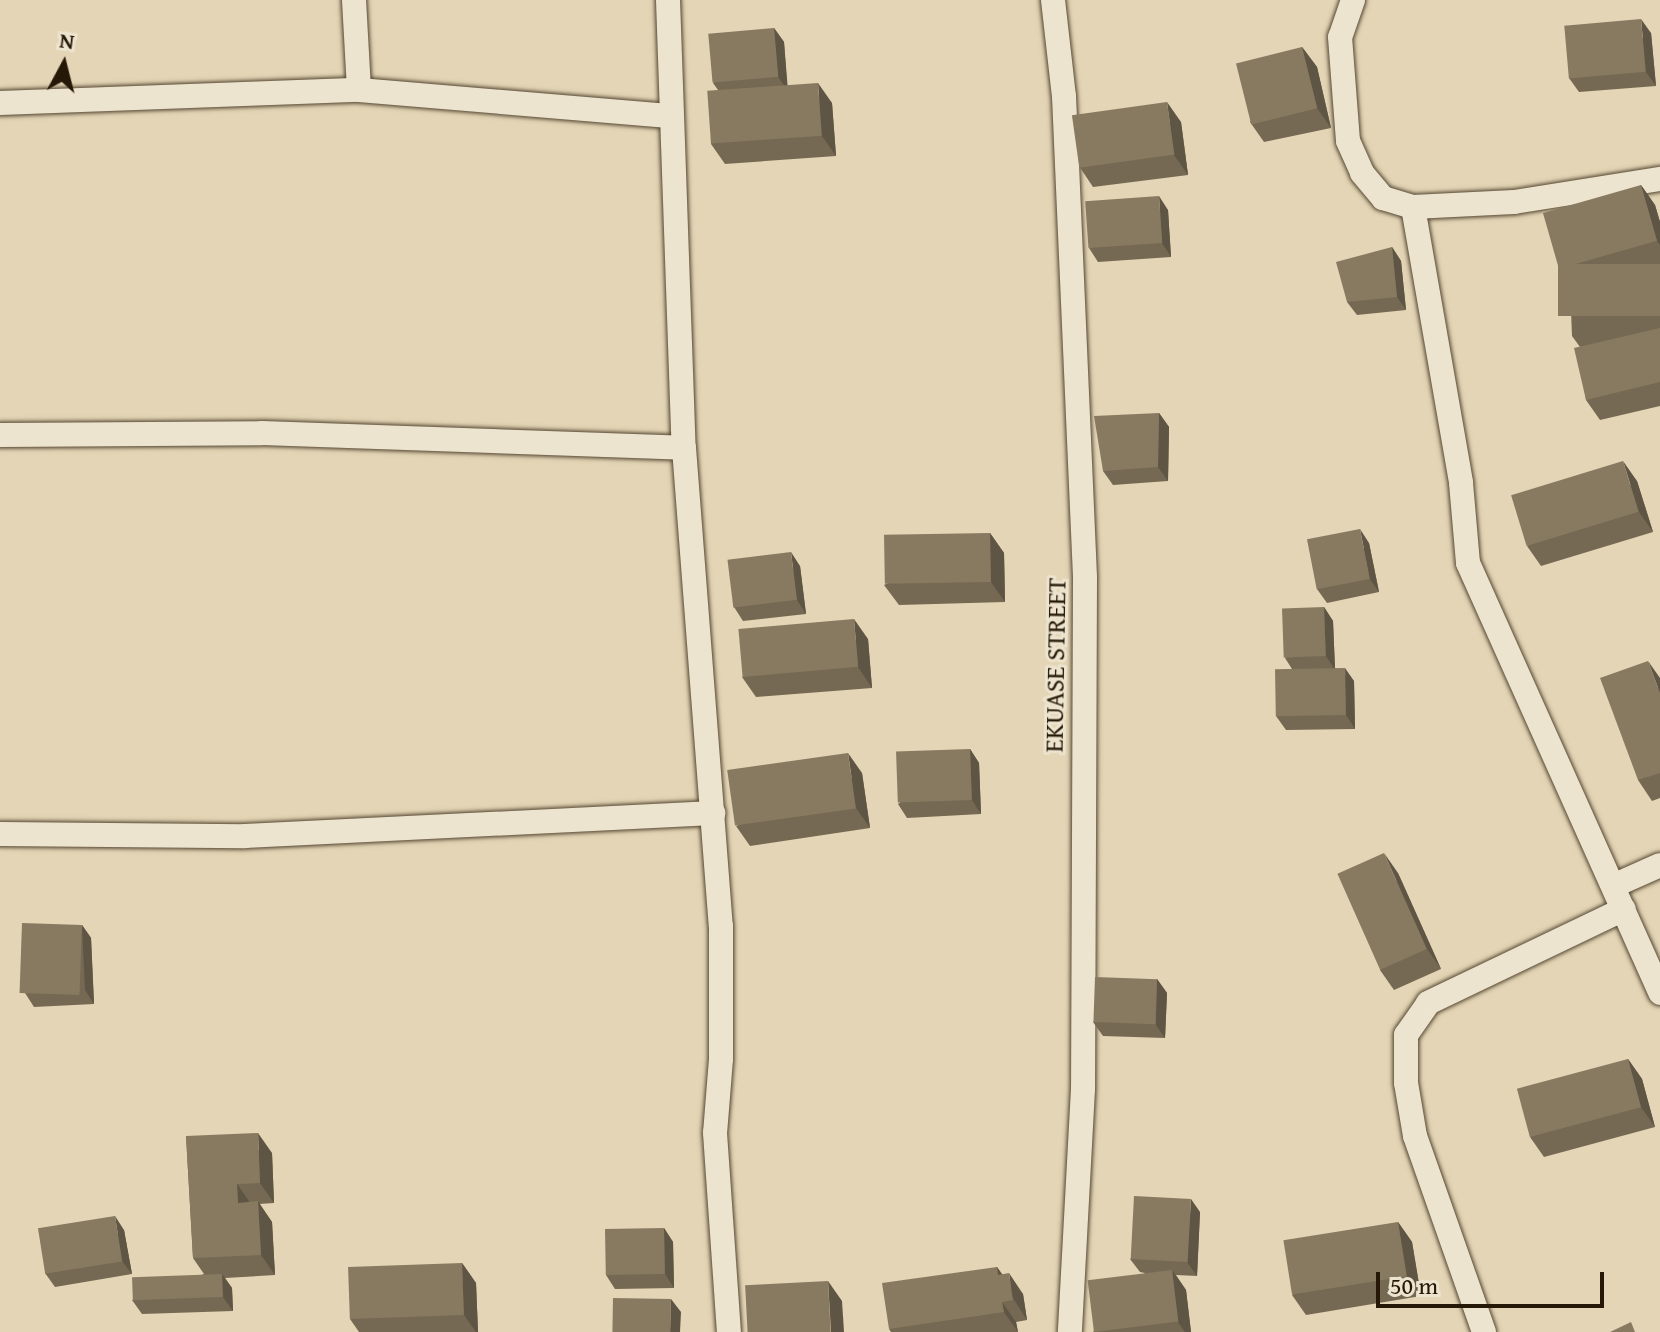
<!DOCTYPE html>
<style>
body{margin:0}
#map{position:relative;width:1660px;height:1332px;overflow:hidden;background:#e3d5b5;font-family:"Gentium Book Plus",serif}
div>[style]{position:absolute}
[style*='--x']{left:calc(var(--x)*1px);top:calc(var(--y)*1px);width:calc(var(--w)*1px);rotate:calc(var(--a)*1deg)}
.roads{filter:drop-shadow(0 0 2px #554732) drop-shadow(0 0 2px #554732)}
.street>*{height:24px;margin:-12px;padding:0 12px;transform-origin:12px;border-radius:12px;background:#ede4cf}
.wall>*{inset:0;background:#756953}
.shaded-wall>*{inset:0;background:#5f5544}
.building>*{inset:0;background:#887a61;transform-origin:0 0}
span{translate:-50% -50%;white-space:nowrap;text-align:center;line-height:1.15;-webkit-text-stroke:6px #ede4cf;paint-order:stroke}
.street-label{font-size:26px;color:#261807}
.north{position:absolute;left:24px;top:24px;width:80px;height:80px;-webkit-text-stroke:6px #ede4cf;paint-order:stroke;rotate:7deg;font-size:22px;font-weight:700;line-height:32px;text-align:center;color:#261807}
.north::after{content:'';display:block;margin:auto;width:28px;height:36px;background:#261807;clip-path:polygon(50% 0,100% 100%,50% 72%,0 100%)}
.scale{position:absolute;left:1376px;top:1272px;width:228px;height:36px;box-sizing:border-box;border:4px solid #261807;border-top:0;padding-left:10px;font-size:24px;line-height:28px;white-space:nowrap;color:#261807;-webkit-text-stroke:6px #ede4cf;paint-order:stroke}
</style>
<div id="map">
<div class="roads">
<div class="street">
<i style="--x:354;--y:0;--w:90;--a:86.8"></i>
<i style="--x:668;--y:0;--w:448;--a:88"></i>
<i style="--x:684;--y:448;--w:479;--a:85.6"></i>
<i style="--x:721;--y:926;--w:133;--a:90"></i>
<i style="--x:721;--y:1059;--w:74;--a:94.6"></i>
<i style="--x:715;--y:1133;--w:199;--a:86"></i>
<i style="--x:1053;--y:0;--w:97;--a:83.5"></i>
<i style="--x:1064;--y:96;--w:482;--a:87.5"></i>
<i style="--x:1085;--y:578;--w:511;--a:90.22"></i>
<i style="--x:1083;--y:1089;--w:243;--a:93.1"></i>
<i style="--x:1353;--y:0;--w:39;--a:109"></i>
<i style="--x:1340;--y:37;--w:104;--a:85.6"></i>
<i style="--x:1348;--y:141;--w:35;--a:66"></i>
<i style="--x:1362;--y:173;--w:33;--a:50"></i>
<i style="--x:1383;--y:198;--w:31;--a:17"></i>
<i style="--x:1413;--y:207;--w:101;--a:-2.8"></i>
<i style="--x:1514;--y:202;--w:148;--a:-9"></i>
<i style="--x:0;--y:103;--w:359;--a:-2.1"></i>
<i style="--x:359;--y:90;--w:311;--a:4.8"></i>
<i style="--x:1413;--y:207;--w:280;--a:80.1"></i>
<i style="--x:1461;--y:483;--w:80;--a:85"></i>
<i style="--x:1468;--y:563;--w:471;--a:65.9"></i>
<i style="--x:0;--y:435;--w:262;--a:-0.4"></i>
<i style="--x:262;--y:433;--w:422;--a:2"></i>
<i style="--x:0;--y:834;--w:245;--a:0.5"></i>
<i style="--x:245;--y:836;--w:469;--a:-2.8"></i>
<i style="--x:1613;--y:886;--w:51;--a:-24.1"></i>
<i style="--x:1484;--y:1332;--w:208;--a:-109.4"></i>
<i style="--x:1415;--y:1136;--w:54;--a:-99.6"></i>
<i style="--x:1406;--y:1083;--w:48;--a:-90"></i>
<i style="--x:1406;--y:1035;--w:39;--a:-55"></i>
<i style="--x:1428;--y:1003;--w:217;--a:-25.6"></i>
</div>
</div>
<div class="wall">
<i style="clip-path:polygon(774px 28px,784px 42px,787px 85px,832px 103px,836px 156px,725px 164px,711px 144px,718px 90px,713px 83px)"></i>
<i style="clip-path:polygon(1651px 33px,1656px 86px,1579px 92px,1569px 78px)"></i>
<i style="clip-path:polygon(1302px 47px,1317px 67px,1331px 128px,1264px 142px,1250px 122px)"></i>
<i style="clip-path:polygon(1181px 122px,1188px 175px,1093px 187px,1079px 166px)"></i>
<i style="clip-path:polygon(1641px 185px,1655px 205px,1660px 222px,1660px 406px,1600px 420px,1586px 400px,1580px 347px,1572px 336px,1570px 285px,1559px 268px)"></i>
<i style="clip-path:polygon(1168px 210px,1171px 257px,1098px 262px,1089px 248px)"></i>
<i style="clip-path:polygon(1392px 247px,1401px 261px,1406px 310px,1357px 315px,1347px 302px)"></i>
<i style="clip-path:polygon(1159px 413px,1169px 427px,1168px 481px,1113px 485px,1103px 471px)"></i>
<i style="clip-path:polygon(1637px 481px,1653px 532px,1541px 566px,1527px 546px)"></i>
<i style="clip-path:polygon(990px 533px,1004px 553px,1005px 602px,899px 605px,884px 585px)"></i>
<i style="clip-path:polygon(1369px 543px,1379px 592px,1327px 603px,1317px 589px)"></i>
<i style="clip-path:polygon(800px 566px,806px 614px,743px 621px,734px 607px)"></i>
<i style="clip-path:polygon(1324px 607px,1333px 621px,1335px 668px,1354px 681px,1355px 729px,1286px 730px,1276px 716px,1292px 669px,1285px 658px)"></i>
<i style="clip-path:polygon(868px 639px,872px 688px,756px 697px,742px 677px)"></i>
<i style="clip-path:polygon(1660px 678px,1660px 798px,1652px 801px,1638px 780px)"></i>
<i style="clip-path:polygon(970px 749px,979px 763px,981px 814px,907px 818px,898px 804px)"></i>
<i style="clip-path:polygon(862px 773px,870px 828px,750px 846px,736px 826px)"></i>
<i style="clip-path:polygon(1398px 873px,1441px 969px,1394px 990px,1380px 970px)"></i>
<i style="clip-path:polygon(82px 925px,91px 938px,94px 1004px,34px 1007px,25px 993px)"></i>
<i style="clip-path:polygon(1157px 979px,1167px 993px,1165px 1038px,1103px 1036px,1093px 1022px)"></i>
<i style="clip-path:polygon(1628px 1059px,1642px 1079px,1655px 1127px,1544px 1157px,1530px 1137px)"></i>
<i style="clip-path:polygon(186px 1136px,272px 1153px,274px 1203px,259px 1204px,272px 1222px,275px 1275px,225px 1278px,232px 1288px,233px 1311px,142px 1314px,132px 1300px,204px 1274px,193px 1258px)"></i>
<i style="clip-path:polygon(1200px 1212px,1197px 1276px,1176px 1275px,1186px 1290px,1191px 1332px,1093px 1332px,1145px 1273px,1140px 1272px,1130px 1259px)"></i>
<i style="clip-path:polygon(1398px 1222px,1412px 1242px,1421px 1296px,1306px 1315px,1292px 1295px)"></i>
<i style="clip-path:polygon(664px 1228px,673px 1242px,674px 1288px,615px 1289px,606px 1275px)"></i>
<i style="clip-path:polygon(124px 1230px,132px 1274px,55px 1287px,45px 1273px)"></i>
<i style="clip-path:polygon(462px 1263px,476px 1283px,478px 1332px,359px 1332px,350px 1319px)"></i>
<i style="clip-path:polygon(997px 1267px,1002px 1274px,1023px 1294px,1027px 1320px,1016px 1322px,1018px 1332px,1024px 1332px,891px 1332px,889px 1329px)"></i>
</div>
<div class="shaded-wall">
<i style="clip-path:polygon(1641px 19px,1651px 33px,1656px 86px,1646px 72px)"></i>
<i style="clip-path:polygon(774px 28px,784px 42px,788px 91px,778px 77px)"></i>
<i style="clip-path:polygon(1302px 47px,1317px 67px,1331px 128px,1317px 108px)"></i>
<i style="clip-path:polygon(818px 83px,832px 103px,836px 156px,822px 136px)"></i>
<i style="clip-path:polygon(1167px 102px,1181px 122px,1188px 175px,1174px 155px)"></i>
<i style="clip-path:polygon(1641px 185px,1655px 205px,1660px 222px,1660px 245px,1657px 241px)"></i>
<i style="clip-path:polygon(1159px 196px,1168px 210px,1171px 257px,1162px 243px)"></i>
<i style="clip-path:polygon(1392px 247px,1401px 261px,1406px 310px,1397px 297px)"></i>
<i style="clip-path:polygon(1159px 413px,1169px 427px,1168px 481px,1158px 467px)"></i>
<i style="clip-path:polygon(1623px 461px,1637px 481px,1653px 532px,1639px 512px)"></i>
<i style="clip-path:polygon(1360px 529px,1369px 543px,1379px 592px,1370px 579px)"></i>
<i style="clip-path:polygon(990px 533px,1004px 553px,1005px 602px,991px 582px)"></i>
<i style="clip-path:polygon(791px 552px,800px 566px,806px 614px,797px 600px)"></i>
<i style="clip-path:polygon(1324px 607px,1333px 621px,1335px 670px,1326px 656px)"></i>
<i style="clip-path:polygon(854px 619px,868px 639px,872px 688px,858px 667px)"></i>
<i style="clip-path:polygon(1648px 661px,1660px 678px,1660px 693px)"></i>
<i style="clip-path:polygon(1345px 668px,1354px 681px,1355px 729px,1346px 715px)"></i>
<i style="clip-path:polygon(970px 749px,979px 763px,981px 814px,972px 800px)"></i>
<i style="clip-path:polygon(848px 753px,862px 773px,870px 828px,856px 808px)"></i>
<i style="clip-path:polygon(1384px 853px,1398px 873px,1441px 969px,1427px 949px)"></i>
<i style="clip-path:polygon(82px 925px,91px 938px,94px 1004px,85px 990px)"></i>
<i style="clip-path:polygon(1157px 979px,1167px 993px,1165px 1038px,1156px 1025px)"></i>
<i style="clip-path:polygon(1628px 1059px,1642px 1079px,1655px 1127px,1641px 1107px)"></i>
<i style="clip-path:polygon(258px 1133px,272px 1153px,274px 1203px,260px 1183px)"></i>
<i style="clip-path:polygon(237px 1184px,251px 1204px,238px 1203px)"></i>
<i style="clip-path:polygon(1191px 1199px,1200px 1212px,1197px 1276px,1187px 1262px)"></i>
<i style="clip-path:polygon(258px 1201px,272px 1222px,275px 1275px,261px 1255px)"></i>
<i style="clip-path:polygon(115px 1216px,124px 1230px,132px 1274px,122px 1261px)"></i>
<i style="clip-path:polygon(1398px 1222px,1412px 1242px,1421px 1296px,1407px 1276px)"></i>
<i style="clip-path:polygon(664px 1228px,673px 1242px,674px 1288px,665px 1274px)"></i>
<i style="clip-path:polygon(462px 1263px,476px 1283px,478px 1332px,476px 1332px,464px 1315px)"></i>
<i style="clip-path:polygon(997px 1267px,1011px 1287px,1009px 1273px,1023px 1294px,1027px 1320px,998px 1275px)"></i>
<i style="clip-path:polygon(1172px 1270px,1186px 1290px,1191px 1332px,1185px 1332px,1178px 1322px)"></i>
<i style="clip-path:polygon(222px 1274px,232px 1288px,233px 1311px,223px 1297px)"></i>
<i style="clip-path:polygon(828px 1281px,842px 1301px,844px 1332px,831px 1332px)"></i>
<i style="clip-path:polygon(671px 1299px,681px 1312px,680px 1332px,670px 1332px)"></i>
<i style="clip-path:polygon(1002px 1302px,1016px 1322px,1018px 1332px,1004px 1312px)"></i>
</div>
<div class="building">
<i style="left:1641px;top:19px;width:53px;height:77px;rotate:85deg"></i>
<i style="left:774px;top:28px;width:49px;height:66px;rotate:85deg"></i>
<i style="left:1302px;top:47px;width:63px;height:68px;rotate:76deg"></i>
<i style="left:818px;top:83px;width:53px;height:111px;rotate:86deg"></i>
<i style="left:1167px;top:102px;width:53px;height:96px;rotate:82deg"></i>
<i style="left:1641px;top:185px;width:58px;height:102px;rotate:74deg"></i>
<i style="left:1159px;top:196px;width:47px;height:74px;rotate:86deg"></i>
<i style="clip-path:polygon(1392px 247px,1397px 297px,1347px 302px,1336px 262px)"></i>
<i style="left:1660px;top:264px;width:52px;height:102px;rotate:90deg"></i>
<i style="clip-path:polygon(1660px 328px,1660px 382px,1586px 400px,1574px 348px)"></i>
<i style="clip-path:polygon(1159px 413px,1158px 467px,1103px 471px,1094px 416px)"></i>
<i style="left:1623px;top:461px;width:53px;height:117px;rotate:73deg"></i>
<i style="left:1360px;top:529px;width:51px;height:54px;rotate:79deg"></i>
<i style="left:990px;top:533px;width:49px;height:106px;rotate:89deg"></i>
<i style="left:791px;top:552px;width:48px;height:64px;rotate:83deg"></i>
<i style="left:1324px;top:607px;width:49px;height:42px;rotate:88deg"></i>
<i style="left:854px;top:619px;width:48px;height:116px;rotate:85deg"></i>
<i style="clip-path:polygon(1648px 661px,1660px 693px,1660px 773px,1638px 780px,1600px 678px)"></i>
<i style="left:1345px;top:668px;width:47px;height:70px;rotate:89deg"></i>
<i style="left:970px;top:749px;width:51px;height:74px;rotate:88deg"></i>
<i style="left:848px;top:753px;width:56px;height:122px;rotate:82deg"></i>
<i style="left:1384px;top:853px;width:105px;height:51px;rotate:66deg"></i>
<i style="left:22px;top:923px;width:60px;height:70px;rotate:2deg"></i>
<i style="left:1095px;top:977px;width:62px;height:45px;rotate:2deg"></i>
<i style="left:1628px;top:1059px;width:50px;height:115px;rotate:75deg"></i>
<i style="clip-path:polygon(258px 1133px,260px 1183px,237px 1184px,238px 1203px,258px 1201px,261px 1255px,193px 1258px,186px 1136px)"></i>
<i style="left:1134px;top:1196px;width:57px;height:63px;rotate:3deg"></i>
<i style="left:115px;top:1216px;width:46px;height:78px;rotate:81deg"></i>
<i style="left:1398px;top:1222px;width:55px;height:116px;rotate:81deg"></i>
<i style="left:664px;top:1228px;width:46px;height:59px;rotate:89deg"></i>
<i style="left:462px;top:1263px;width:52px;height:114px;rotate:88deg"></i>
<i style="clip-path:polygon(997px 1267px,998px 1275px,1009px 1273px,1013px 1300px,1002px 1302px,1004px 1312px,889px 1329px,882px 1283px)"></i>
<i style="left:1172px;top:1270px;width:52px;height:85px;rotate:83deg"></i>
<i style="left:222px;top:1274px;width:23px;height:90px;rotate:88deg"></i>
<i style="left:828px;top:1281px;width:51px;height:83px;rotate:87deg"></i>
<i style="left:613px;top:1298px;width:58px;height:34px;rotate:1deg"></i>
<i style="clip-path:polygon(1631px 1322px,1635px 1332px,1610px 1332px)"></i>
</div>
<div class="street-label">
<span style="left:1055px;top:665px;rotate:-89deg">EKUASE STREET</span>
</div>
<div class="north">N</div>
<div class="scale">50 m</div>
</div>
